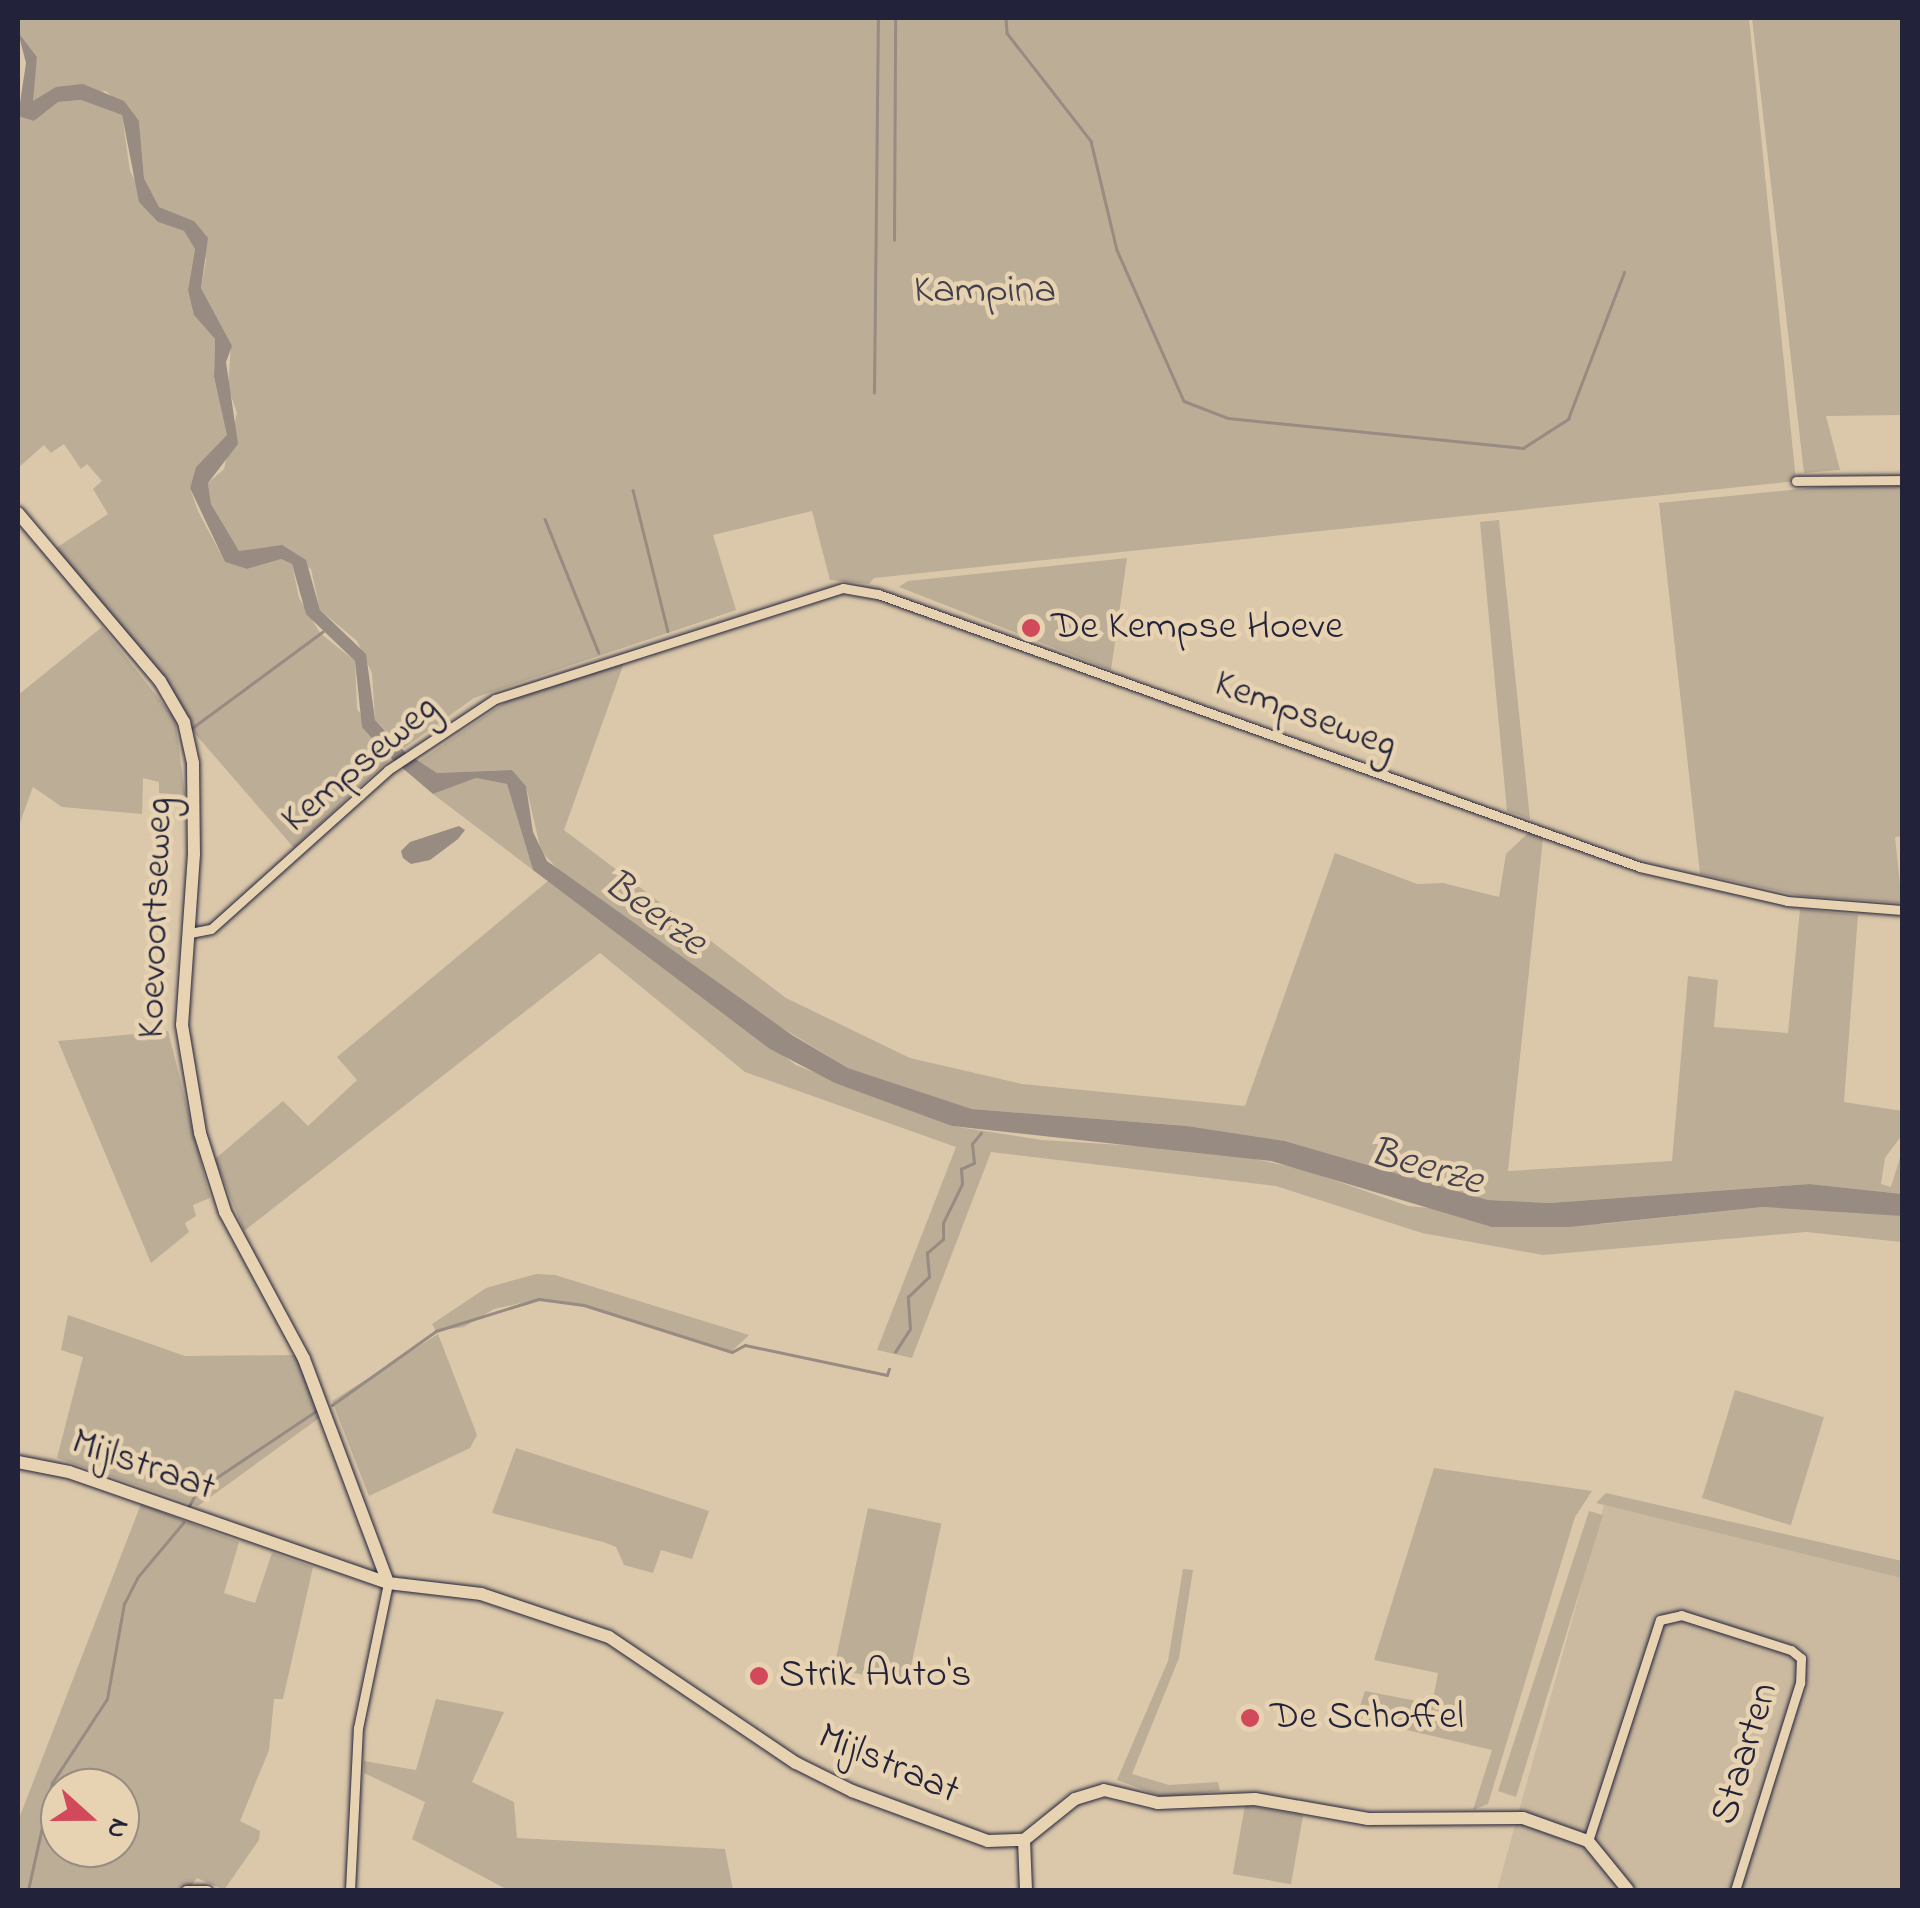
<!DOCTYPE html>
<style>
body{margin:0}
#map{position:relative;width:1920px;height:1908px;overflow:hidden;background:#dbc8aa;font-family:"Indie Flower",sans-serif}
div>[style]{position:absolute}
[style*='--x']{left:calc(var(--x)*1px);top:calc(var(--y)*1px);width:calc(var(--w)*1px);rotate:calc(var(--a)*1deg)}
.built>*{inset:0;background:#cbbaa0}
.green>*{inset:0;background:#bcad97;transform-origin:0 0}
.water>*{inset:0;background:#978b82}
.stream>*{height:2.5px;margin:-1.25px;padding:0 1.25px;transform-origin:1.25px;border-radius:1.25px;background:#978b82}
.roads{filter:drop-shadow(0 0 2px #22223b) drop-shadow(0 0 2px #22223b)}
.street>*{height:9px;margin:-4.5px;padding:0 4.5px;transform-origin:4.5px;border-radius:4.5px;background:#e7d3b1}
.secondary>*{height:12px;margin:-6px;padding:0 6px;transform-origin:6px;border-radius:6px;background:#e7d3b1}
.dots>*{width:28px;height:28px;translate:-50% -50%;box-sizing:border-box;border:5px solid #e7d3b1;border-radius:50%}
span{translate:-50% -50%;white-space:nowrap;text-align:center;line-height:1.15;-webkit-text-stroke:9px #e7d3b1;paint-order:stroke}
.park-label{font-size:40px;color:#413e4d}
.poi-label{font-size:40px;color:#22223b}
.left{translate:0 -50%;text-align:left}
.street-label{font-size:40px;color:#22223b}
.water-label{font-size:42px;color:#454250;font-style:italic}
.frame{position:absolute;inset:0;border:20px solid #22223b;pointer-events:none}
.north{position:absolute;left:40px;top:1768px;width:100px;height:100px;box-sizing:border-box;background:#e7d3b1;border:2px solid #988c82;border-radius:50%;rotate:111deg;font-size:28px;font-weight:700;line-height:40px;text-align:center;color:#22223b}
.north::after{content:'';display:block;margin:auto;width:35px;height:45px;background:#d1495b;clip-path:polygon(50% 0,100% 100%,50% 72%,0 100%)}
</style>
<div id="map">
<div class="built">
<i style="clip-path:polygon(1604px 1505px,1902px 1577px,1902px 1890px,1497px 1890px)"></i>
</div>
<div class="green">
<i style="clip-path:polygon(18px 18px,1749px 18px,1796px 481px,874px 578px,869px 584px,830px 580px,812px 511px,713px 535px,736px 610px,474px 698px,404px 748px,375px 720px,372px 673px,357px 641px,320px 610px,311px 569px,268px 547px,239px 552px,211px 504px,208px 483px,224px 469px,237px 413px,228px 387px,231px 345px,201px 288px,206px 260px,194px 221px,159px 207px,144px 178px,139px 121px,106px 91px,32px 101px,37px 57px,18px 32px)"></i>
<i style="clip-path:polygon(1752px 18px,1902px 18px,1902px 415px,1826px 416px,1840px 470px,1804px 473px)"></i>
<i style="clip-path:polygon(81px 100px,122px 115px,130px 171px,158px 222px,184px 231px,195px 249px,188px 290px,195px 316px,215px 338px,214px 378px,228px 435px,196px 467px,190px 488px,198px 511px,225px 562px,247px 569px,281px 559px,292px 564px,299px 598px,320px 633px,355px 661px,357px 709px,392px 757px,294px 848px,191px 729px,53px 550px,108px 514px,93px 489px,102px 481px,87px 464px,81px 469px,64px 444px,51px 453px,44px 445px,18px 468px,18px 115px,34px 121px,58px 102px)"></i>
<i style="clip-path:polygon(1830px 486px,1902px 486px,1902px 836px,1895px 837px,1902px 903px,1802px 896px,1700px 874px,1659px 503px)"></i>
<i style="clip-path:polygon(1499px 520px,1530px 819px,1507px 811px,1480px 522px)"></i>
<i style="clip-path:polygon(1127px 558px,1111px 670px,899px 587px,908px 581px)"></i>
<i style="clip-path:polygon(102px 627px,175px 719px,185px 795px,159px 793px,159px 782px,143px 778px,142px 814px,62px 807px,33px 787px,18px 828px,18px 695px)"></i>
<i style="clip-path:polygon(625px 660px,564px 830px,786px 998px,910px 1058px,1022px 1084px,1245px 1106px,1335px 853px,1417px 884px,1443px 883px,1499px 897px,1506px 854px,1528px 833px,1543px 838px,1508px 1171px,1672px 1161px,1688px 976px,1718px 980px,1714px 1027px,1788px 1033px,1800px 909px,1858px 915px,1844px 1102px,1902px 1111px,1902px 1135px,1885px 1158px,1881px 1184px,1891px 1187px,1902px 1151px,1902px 1194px,1810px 1184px,1549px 1203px,1488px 1200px,1285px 1141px,1187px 1126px,972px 1109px,848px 1068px,746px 1006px,565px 877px,541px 851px,526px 786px,512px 770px,437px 773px,418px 762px,510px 699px)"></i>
<i style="clip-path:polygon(476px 778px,507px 784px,533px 870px,433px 794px)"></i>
<i style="clip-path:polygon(548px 881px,796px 1065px,952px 1126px,1042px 1140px,1218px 1151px,1305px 1170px,1408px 1206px,1602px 1224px,1763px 1207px,1848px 1209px,1902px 1216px,1902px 1242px,1806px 1232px,1543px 1255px,1422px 1233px,1276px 1186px,991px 1152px,912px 1358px,877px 1350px,956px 1147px,745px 1072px,600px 953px,244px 1231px,215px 1159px,283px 1101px,308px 1126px,357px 1080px,337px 1057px)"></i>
<i style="clip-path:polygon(168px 1031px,210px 1198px,193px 1205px,196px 1216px,185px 1223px,189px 1232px,151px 1263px,58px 1041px)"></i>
<i style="clip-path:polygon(536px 1274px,555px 1275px,749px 1335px,732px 1351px,584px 1305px,539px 1299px,494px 1309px,464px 1327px,436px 1331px,432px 1324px,486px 1288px)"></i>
<i style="clip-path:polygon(68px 1315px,185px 1356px,297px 1355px,322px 1416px,198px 1506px,57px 1458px,83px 1357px,61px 1350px)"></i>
<i style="clip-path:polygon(438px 1334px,477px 1435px,470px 1448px,369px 1496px,332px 1401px)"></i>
<i style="left:1735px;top:1390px;width:93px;height:113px;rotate:17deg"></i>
<i style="clip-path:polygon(516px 1448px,709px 1511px,692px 1559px,661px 1550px,653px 1573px,624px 1565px,616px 1547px,603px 1542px,492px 1513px)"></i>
<i style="clip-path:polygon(1434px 1468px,1592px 1491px,1575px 1517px,1488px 1804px,1473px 1810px,1492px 1750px,1356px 1718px,1365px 1691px,1432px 1704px,1438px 1673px,1374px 1660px)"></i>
<i style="clip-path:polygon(1606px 1493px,1902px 1561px,1902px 1578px,1596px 1503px)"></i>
<i style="clip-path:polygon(evenodd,141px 1504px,239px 1542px,224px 1593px,255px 1603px,272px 1553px,313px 1567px,283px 1699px,274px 1699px,269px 1750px,240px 1821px,260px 1831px,259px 1840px,224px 1890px,197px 1878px,188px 1890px,18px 1890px,18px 1821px,141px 1504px,60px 1788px,120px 1788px,120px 1848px,60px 1848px,60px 1788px)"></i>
<i style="left:868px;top:1508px;width:75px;height:164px;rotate:12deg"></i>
<i style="clip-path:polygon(1589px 1511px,1603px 1515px,1516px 1797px,1498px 1791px)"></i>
<i style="clip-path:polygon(1183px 1569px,1193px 1570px,1179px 1658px,1132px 1774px,1169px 1785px,1218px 1782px,1220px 1791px,1163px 1797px,1117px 1780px,1168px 1661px)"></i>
<i style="clip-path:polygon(436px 1699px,504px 1712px,472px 1782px,514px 1802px,517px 1838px,725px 1849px,733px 1890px,508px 1890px,412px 1839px,425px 1802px,364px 1773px,364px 1761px,416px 1770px)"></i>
<i style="left:1245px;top:1805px;width:59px;height:70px;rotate:10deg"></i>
</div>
<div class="water">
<i style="clip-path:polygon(18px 32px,37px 57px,33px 101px,56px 87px,83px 84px,124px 101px,139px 121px,144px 178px,159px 207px,194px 221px,208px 238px,201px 288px,232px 346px,226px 362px,238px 444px,208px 483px,211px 504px,239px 551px,282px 545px,306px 560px,320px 610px,366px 654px,375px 720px,406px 753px,437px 773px,512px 770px,526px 786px,533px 832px,547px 861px,792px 1035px,848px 1068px,972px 1109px,1187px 1126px,1285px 1141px,1488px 1200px,1549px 1203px,1810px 1184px,1902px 1194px,1902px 1216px,1763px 1207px,1569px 1227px,1492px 1227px,1271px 1161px,952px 1126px,835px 1083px,770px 1049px,533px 870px,507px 784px,476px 778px,433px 794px,386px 754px,362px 727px,355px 661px,306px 614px,292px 564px,281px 559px,247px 569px,225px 562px,190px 488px,196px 467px,227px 435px,214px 377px,215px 339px,194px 315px,188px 290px,195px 249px,184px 231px,158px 222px,139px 202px,122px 115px,81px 100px,58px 102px,34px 121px,18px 116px,26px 63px)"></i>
<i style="clip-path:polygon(459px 826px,465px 830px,458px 839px,430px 860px,411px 864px,403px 858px,401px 851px,410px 842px)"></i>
</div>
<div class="stream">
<i style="--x:1006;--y:18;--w:15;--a:86"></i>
<i style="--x:1007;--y:33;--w:137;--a:52.1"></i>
<i style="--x:1091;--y:141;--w:112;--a:76.6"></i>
<i style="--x:1117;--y:250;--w:165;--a:66.1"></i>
<i style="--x:1184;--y:401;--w:47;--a:21.1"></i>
<i style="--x:1228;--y:418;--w:297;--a:5.8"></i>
<i style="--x:1523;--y:448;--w:54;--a:-32.8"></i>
<i style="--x:1568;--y:419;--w:157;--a:-69.1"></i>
<i style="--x:894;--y:240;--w:222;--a:-89.7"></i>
<i style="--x:874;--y:393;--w:375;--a:-89.4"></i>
<i style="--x:633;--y:490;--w:145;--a:76.1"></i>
<i style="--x:545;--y:519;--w:144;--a:68.1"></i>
<i style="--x:192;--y:728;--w:162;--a:-36.4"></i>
<i style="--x:895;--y:1352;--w:27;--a:-57"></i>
<i style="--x:910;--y:1329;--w:32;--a:-94"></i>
<i style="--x:908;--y:1297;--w:29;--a:-44"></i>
<i style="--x:929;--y:1277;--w:24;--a:-95"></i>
<i style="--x:927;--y:1253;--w:21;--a:-41"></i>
<i style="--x:943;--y:1239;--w:16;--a:-90"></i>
<i style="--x:943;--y:1223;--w:43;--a:-64"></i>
<i style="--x:962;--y:1184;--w:15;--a:-94"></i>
<i style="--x:961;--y:1169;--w:14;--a:-25"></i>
<i style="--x:974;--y:1163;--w:19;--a:-96"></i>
<i style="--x:972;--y:1144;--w:14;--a:-51"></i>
<i style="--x:332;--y:1405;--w:128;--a:-35.4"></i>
<i style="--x:436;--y:1331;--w:108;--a:-17.3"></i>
<i style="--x:539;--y:1299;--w:45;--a:7.6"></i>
<i style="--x:584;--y:1305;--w:155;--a:17.6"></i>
<i style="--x:732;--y:1352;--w:15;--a:-28"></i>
<i style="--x:745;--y:1345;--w:145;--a:11.9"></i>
<i style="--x:887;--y:1375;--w:6;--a:-72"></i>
<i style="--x:189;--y:1506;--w:18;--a:-61"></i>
<i style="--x:198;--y:1490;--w:142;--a:-33.8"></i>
<i style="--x:28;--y:1890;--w:110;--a:-77.4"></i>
<i style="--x:52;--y:1783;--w:100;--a:-56.8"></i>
<i style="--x:107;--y:1699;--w:97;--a:-79.9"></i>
<i style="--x:124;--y:1604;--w:29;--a:-63"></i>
<i style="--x:137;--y:1578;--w:72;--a:-50.1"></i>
</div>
<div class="roads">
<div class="street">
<i style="--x:1796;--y:481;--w:106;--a:-0.5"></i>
<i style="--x:190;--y:933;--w:21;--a:-11"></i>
<i style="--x:211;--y:929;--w:238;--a:-41.9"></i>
<i style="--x:388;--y:770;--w:128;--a:-33.6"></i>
<i style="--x:495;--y:699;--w:365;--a:-17.7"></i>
<i style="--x:843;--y:588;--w:36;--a:10"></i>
<i style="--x:878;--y:594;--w:809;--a:19.71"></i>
<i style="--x:1640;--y:867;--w:151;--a:13"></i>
<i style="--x:1787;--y:901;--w:115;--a:4.5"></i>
<i style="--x:1588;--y:1841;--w:232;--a:-72"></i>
<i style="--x:1660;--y:1620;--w:22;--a:-13"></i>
<i style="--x:1681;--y:1615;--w:115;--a:17.7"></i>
<i style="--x:1791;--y:1650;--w:13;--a:39"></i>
<i style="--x:1801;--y:1658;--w:25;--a:92"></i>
<i style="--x:1800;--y:1683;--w:217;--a:107.4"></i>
<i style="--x:186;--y:1890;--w:21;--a:0"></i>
<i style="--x:350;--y:1890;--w:162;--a:-87.2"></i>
<i style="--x:358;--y:1728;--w:148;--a:-78.3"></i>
</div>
<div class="secondary">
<i style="--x:18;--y:513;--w:220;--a:49.8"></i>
<i style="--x:160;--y:681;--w:48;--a:59.7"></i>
<i style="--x:184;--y:722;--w:42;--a:77.6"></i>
<i style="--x:193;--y:763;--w:91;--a:89.4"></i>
<i style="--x:194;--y:854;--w:171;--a:94"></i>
<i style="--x:182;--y:1025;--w:109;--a:80.5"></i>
<i style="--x:200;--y:1133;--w:83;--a:72.4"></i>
<i style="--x:225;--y:1212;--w:167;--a:61.7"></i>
<i style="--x:304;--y:1359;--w:239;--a:69.4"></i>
<i style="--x:18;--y:1462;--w:52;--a:11.1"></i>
<i style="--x:69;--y:1472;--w:338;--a:19.2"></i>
<i style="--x:388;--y:1583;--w:94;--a:6.7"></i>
<i style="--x:481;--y:1594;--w:135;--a:18.6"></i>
<i style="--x:609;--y:1637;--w:225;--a:34"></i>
<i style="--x:796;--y:1763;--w:63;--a:26.6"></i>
<i style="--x:852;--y:1791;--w:145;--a:20.2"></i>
<i style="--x:988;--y:1841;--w:36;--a:-2"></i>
<i style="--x:1024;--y:1840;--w:65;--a:-38.8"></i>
<i style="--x:1075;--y:1799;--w:30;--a:-17"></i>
<i style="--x:1104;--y:1790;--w:56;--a:13.5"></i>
<i style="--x:1158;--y:1803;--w:97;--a:-2.4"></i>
<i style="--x:1255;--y:1799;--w:115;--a:10"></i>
<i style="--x:1368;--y:1819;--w:155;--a:-0.4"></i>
<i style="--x:1523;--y:1818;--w:69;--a:19.5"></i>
<i style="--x:1588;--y:1841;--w:63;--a:50.8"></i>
<i style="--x:1024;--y:1840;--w:50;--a:87.7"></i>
</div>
</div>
<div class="dots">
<i style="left:1031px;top:628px;background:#d1495b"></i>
<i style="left:759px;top:1676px;background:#d1495b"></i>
<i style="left:1250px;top:1718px;background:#d1495b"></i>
</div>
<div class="park-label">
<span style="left:985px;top:292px">Kampina</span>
</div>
<div class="poi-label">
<span class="left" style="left:1051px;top:628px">De Kempse Hoeve</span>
<span class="left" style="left:779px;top:1676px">Strik Auto's</span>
<span class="left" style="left:1270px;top:1718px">De Schoffel</span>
</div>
<div class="street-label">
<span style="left:1305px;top:716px;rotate:20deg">Kempseweg</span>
<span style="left:361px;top:765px;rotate:-40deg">Kempseweg</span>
<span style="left:157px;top:918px;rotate:-88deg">Koevoortseweg</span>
<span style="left:143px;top:1466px;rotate:19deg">Mijlstraat</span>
<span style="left:1746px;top:1754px;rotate:-73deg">Staarten</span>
<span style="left:888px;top:1765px;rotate:23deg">Mijlstraat</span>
</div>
<div class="water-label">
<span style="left:654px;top:914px;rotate:36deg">Beerze</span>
<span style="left:1426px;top:1168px;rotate:16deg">Beerze</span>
</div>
<div class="frame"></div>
<div class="north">N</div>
</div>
